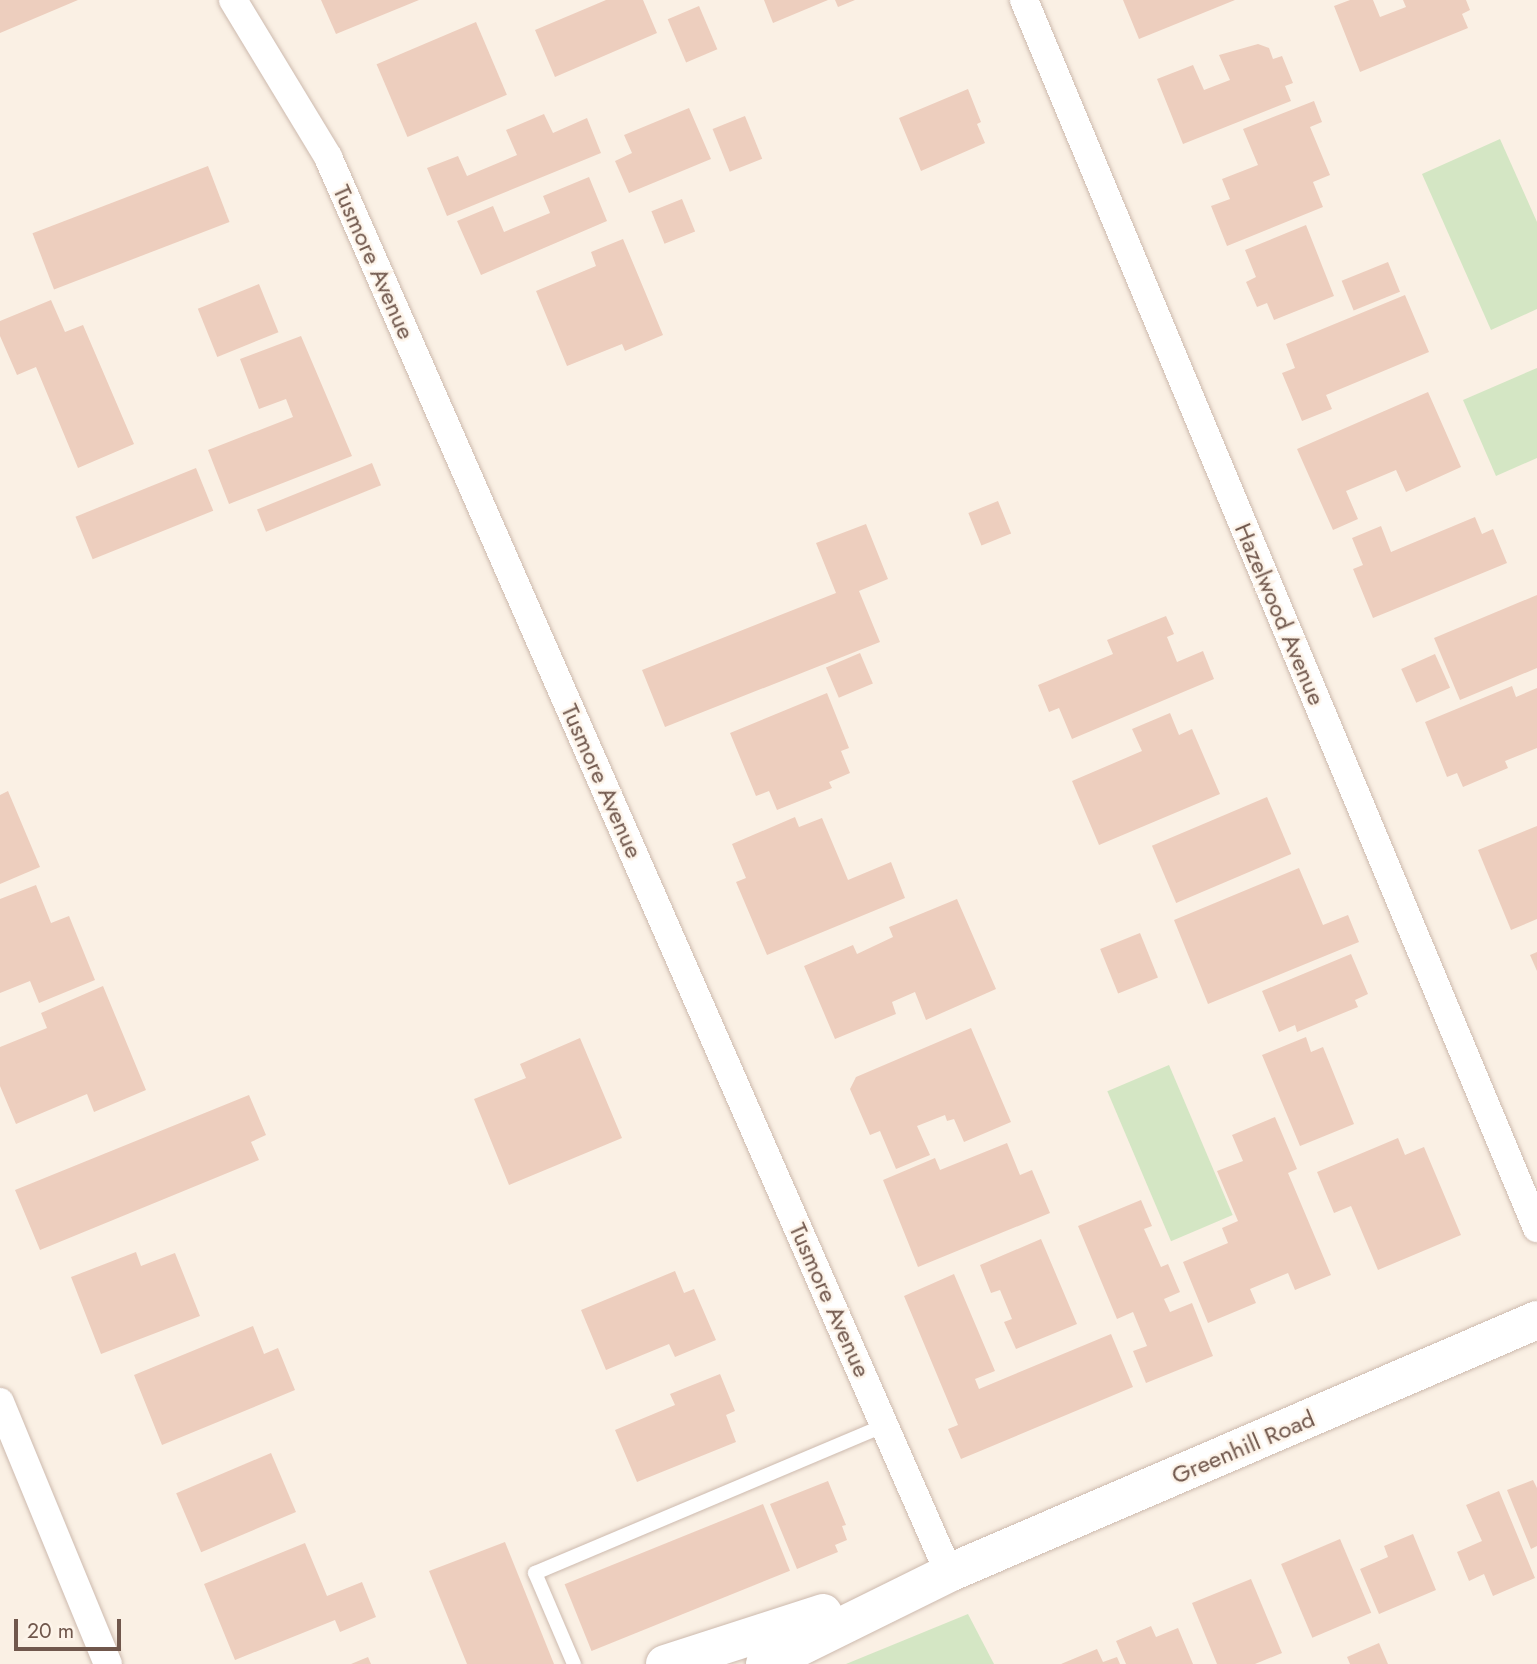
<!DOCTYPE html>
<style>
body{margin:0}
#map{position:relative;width:1537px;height:1664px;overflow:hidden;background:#faf0e4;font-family:Jost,sans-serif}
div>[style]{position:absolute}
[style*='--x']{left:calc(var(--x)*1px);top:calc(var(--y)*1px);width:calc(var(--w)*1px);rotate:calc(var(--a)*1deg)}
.green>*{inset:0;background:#d4e6c4;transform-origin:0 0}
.building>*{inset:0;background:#edcebe;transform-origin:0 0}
.roads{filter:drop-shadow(0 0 2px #cdbaae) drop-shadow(0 0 2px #cdbaae)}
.service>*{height:14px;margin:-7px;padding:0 7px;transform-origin:7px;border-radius:7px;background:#fff}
.minor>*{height:28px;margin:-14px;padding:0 14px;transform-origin:14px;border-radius:14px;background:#fff}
.secondary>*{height:38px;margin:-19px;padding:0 19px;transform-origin:19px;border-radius:19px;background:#fff}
span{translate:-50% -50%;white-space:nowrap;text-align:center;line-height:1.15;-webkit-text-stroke:5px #fdf4ea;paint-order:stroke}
.street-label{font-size:24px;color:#70574c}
.scale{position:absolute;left:14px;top:1619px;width:107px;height:32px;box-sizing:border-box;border:4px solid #70574c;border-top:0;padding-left:9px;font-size:21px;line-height:24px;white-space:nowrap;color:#70574c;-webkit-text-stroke:5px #fdf4ea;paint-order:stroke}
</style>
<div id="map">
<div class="green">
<i style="clip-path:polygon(1500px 139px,1537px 222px,1537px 309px,1491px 330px,1422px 174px)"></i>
<i style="clip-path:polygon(1537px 368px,1537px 458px,1496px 476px,1463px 400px)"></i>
<i style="left:1169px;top:1065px;width:163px;height:67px;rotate:67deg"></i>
<i style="clip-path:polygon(968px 1614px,994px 1664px,846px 1664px)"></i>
</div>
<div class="building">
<i style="clip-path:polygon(0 0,78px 0,0 33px)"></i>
<i style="clip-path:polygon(321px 0,419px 0,336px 34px)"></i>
<i style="clip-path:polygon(606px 0,643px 0,657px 33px,555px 77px,535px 30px)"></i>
<i style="clip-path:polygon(764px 0,828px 0,773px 23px)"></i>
<i style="clip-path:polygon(835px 0,855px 0,838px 7px)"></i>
<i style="clip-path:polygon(1123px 0,1235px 0,1139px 39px)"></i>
<i style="clip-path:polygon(1350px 0,1373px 0,1380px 17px,1406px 7px,1403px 0,1466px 0,1470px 10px,1462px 14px,1468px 28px,1360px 72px,1334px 6px)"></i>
<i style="left:699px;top:6px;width:47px;height:34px;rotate:67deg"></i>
<i style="left:476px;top:22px;width:79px;height:108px;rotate:67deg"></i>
<i style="clip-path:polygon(1258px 44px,1269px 48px,1273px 59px,1282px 56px,1293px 83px,1285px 86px,1291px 101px,1183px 144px,1157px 79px,1193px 65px,1204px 90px,1230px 80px,1219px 55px)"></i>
<i style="clip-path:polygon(968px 89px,981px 122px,977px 124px,985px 143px,921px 171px,899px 118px)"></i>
<i style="clip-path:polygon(1314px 101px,1322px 122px,1310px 127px,1330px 175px,1313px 182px,1323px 207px,1227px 246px,1211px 206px,1230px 199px,1222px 179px,1258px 165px,1243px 129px)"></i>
<i style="clip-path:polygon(689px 108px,711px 159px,629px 193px,615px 161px,632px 153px,624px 135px)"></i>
<i style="clip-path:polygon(544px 114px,553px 133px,587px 118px,601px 153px,447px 216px,427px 168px,458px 156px,467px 176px,517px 155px,506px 130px)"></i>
<i style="left:745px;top:116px;width:46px;height:35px;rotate:68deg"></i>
<i style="left:208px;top:166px;width:60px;height:188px;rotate:69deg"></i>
<i style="clip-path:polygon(589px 177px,607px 221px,481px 275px,457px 221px,493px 206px,504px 232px,550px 213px,543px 196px)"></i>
<i style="left:682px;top:199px;width:35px;height:33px;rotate:68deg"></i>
<i style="clip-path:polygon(1306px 225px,1334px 296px,1274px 320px,1267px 303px,1257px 307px,1246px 282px,1256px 277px,1245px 250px)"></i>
<i style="clip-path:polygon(623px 239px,663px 335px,625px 351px,622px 344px,567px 366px,536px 291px,596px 266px,591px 252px)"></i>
<i style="left:1388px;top:262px;width:32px;height:50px;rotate:68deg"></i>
<i style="left:259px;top:284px;width:52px;height:66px;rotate:68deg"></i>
<i style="clip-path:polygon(1405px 295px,1429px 352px,1326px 395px,1332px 409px,1302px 421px,1282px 373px,1295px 368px,1286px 344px)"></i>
<i style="clip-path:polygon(51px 300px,65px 332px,83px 325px,134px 444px,78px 468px,36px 367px,17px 375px,0 336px,0 321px)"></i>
<i style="clip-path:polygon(301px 336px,352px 456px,229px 504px,208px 450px,293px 417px,286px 399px,259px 409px,240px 359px)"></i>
<i style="clip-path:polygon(1428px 392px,1461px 467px,1406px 492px,1396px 470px,1346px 491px,1358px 519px,1333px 530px,1297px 449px)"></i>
<i style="left:372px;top:463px;width:24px;height:124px;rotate:68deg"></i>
<i style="left:196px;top:468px;width:46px;height:130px;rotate:68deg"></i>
<i style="left:998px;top:501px;width:35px;height:32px;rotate:68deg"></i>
<i style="clip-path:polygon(1475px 517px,1482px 534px,1493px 529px,1507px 563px,1373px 618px,1353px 569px,1363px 565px,1352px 538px,1381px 526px,1391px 552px)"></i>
<i style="clip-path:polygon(866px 524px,888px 579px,859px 591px,880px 642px,665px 727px,642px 670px,836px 593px,816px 543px)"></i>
<i style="clip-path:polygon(1537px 595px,1537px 668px,1460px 700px,1434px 638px)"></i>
<i style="clip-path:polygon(1166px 616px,1174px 634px,1167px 637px,1177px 662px,1203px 651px,1214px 679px,1072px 739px,1059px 708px,1049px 712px,1038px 685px,1113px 654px,1107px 640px)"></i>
<i style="left:860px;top:653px;width:33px;height:37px;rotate:67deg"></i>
<i style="left:1435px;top:654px;width:37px;height:37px;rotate:66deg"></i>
<i style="clip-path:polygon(1512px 686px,1516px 697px,1537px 688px,1537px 748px,1505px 761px,1508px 768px,1463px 787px,1457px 773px,1447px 777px,1425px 722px)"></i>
<i style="clip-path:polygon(827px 693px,849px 748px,841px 751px,850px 773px,829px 782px,832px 788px,777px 810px,769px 791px,756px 796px,730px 733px)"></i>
<i style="clip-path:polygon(1170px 713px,1179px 735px,1192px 729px,1220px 794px,1099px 845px,1072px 781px,1142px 751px,1132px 729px)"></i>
<i style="clip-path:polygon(8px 791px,40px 867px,0 884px,0 795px)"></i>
<i style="left:1267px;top:797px;width:62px;height:125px;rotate:67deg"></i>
<i style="clip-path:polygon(795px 817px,799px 827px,822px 818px,848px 880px,891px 862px,905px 898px,767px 955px,736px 882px,746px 878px,732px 844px)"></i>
<i style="clip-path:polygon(1537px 826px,1537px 919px,1511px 930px,1478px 850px)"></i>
<i style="clip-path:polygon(1299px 868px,1323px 925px,1348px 915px,1359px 942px,1208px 1004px,1174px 920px)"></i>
<i style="clip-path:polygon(36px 885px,51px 923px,69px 916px,95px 980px,39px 1003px,30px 981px,0 993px,0 899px)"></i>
<i style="clip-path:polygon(957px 899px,996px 989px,926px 1020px,915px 992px,892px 1002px,896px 1014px,835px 1039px,804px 966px,853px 945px,857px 954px,893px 937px,889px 927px)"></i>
<i style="left:1140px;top:933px;width:48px;height:43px;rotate:68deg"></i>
<i style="clip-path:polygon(1537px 952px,1537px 971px,1530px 955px)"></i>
<i style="clip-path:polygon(1351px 954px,1368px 994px,1355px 1000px,1358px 1007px,1297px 1032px,1295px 1025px,1279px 1032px,1262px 991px)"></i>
<i style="clip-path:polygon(103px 986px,146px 1090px,94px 1112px,87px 1094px,16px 1124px,0 1086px,0 1047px,47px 1028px,41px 1013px)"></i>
<i style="clip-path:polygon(971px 1028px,1011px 1122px,964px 1142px,954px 1119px,947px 1121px,945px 1115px,917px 1126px,930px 1155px,896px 1169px,880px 1131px,870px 1135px,850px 1089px,856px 1077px)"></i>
<i style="clip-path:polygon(1306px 1037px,1311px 1052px,1323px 1047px,1354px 1124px,1300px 1146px,1262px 1055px)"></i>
<i style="clip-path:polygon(580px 1038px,622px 1138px,509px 1185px,474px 1099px,526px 1078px,520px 1064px)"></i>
<i style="clip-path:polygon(249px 1095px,266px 1135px,251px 1142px,259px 1160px,40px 1250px,15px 1190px)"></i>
<i style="clip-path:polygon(1275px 1117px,1297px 1169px,1288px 1173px,1331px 1275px,1295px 1290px,1288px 1273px,1250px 1289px,1256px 1303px,1208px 1323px,1183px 1262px,1228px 1243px,1222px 1228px,1238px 1221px,1217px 1171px,1243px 1161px,1232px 1135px)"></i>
<i style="clip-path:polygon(1398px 1138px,1405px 1155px,1424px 1147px,1461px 1235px,1378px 1270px,1351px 1206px,1334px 1213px,1317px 1172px)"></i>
<i style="clip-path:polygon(1007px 1143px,1020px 1175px,1032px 1170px,1050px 1213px,918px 1267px,883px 1180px,935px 1158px,940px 1170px)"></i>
<i style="clip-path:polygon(1141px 1200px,1152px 1226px,1144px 1229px,1161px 1267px,1168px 1264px,1180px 1292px,1164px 1299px,1170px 1312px,1192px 1303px,1213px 1356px,1146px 1383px,1133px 1351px,1147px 1346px,1133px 1312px,1117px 1319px,1078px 1226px)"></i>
<i style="clip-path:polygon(1041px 1239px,1077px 1324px,1016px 1349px,1004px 1322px,1012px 1319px,1000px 1290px,991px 1293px,980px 1265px)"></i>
<i style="clip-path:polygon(136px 1252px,141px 1266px,175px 1253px,200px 1316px,101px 1354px,71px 1277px)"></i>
<i style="clip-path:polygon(675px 1271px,684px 1293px,694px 1289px,716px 1340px,675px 1357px,669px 1344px,606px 1370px,581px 1310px)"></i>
<i style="clip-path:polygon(954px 1274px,995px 1371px,975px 1379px,979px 1389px,1111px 1334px,1133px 1387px,961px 1459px,948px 1429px,958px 1425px,904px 1296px)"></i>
<i style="clip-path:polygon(253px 1326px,264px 1354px,278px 1348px,295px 1390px,162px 1445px,134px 1375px)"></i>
<i style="clip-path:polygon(720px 1374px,735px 1411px,726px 1415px,736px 1442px,637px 1482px,615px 1430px,675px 1405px,670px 1394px)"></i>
<i style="left:271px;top:1453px;width:64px;height:103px;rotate:67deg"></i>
<i style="clip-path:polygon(1533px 1480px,1537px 1488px,1537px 1546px,1531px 1549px,1507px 1490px)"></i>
<i style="clip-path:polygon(828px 1481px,846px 1525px,842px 1526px,847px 1540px,835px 1545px,838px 1552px,797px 1569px,770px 1504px)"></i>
<i style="clip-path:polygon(1499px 1491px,1535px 1578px,1493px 1596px,1484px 1574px,1469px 1581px,1457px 1552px,1482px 1541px,1466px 1505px)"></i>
<i style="left:763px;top:1504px;width:72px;height:214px;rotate:68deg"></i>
<i style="clip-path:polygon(1413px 1534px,1436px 1590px,1379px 1614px,1360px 1569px,1388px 1557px,1384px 1546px)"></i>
<i style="left:1340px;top:1539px;width:80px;height:64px;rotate:67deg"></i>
<i style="clip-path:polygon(505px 1542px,554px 1664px,467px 1664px,429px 1571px)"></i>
<i style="clip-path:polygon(305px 1543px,327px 1596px,362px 1582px,376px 1617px,340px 1632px,335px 1620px,235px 1660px,204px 1584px)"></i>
<i style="clip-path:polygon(1251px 1579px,1282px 1653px,1255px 1664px,1217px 1664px,1192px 1603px)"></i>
<i style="clip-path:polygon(1151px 1626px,1156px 1637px,1178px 1628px,1193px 1664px,1126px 1664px,1116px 1641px)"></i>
<i style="clip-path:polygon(1379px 1643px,1388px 1664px,1350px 1664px,1347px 1657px)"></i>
<i style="clip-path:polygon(1097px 1649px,1103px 1662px,1117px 1657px,1120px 1664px,1061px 1664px)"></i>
<i style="clip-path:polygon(368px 1657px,371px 1664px,351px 1664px)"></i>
</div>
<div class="roads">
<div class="service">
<i style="--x:574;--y:1664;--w:99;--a:-113.2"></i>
<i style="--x:535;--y:1573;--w:380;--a:-22.9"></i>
</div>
<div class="minor">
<i style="--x:233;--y:0;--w:184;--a:58.8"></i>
<i style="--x:328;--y:157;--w:1546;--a:66.32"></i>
<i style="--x:1024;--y:0;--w:1331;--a:67.33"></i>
<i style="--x:0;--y:1402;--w:283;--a:67.6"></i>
</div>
<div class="secondary">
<i style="--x:665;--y:1664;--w:166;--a:-17.9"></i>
<i style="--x:765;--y:1664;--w:205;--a:-26.3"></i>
<i style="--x:949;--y:1573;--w:640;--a:-23.28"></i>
</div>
</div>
<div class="street-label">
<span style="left:374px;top:262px;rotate:66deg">Tusmore Avenue</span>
<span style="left:1280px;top:614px;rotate:67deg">Hazelwood Avenue</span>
<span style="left:602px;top:781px;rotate:66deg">Tusmore Avenue</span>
<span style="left:830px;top:1300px;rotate:66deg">Tusmore Avenue</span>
<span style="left:1243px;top:1447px;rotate:-23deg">Greenhill Road</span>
</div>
<div class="scale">20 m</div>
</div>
